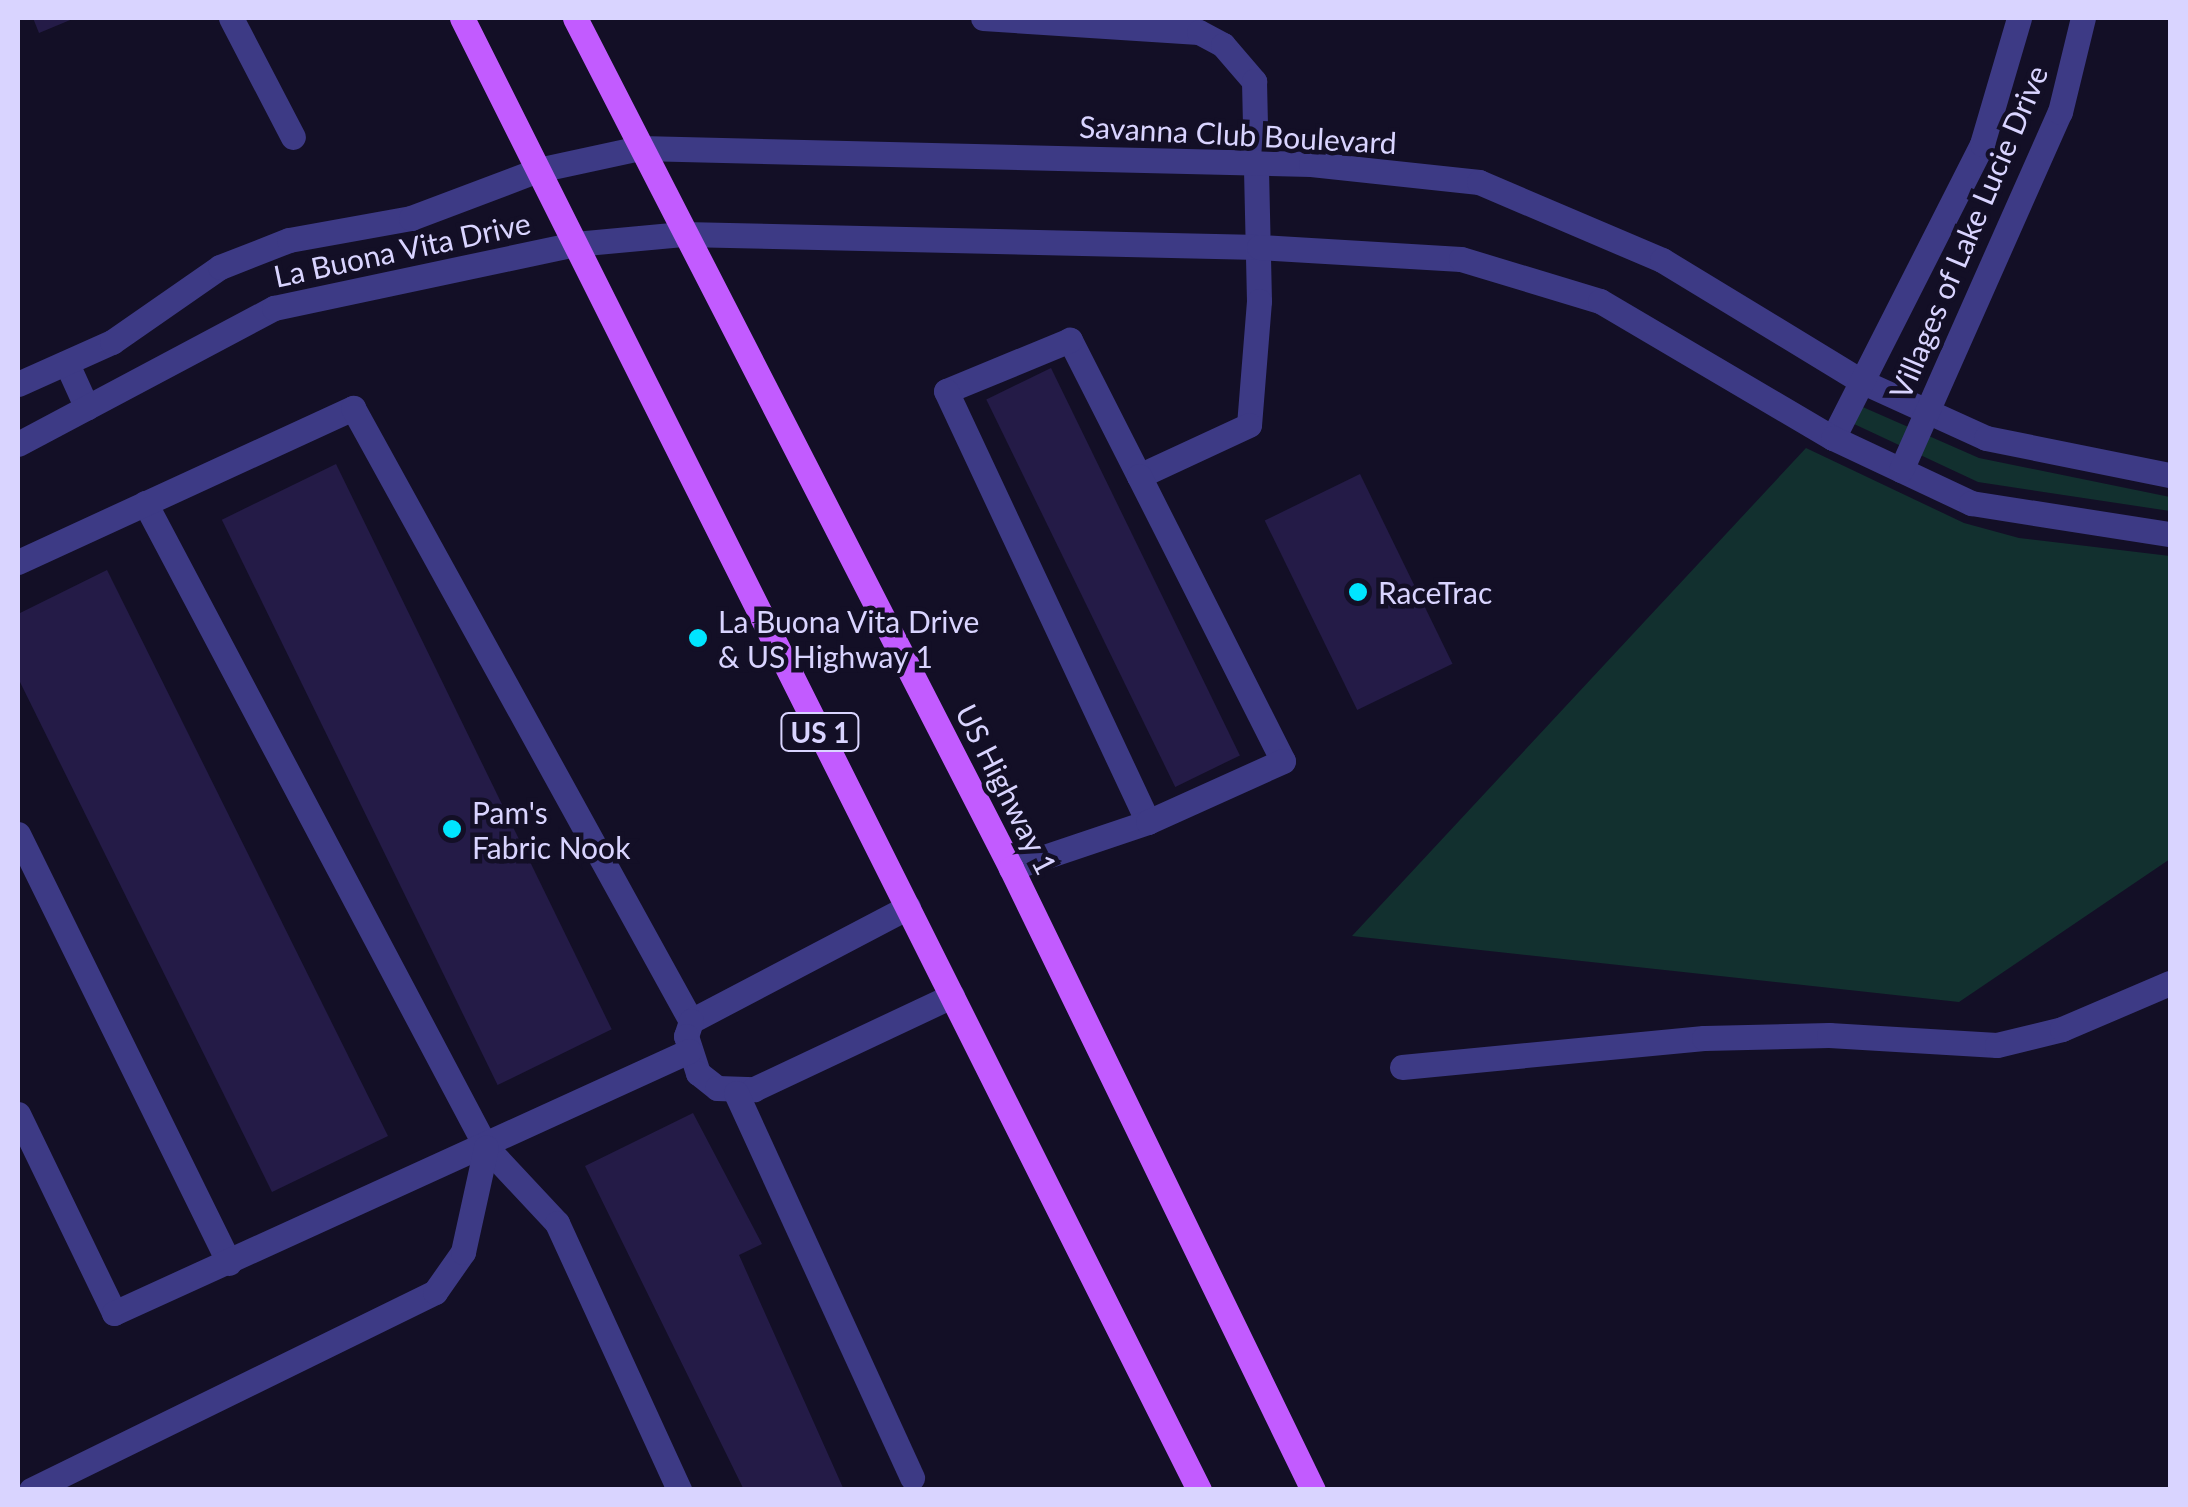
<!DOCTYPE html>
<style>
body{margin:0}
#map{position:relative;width:2188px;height:1507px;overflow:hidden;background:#130f26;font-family:Lato,sans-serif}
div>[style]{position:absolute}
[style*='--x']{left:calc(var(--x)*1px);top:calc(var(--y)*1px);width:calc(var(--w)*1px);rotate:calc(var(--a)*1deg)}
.green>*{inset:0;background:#12302f}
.building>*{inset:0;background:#241b47;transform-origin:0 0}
.minor>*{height:25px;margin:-12.5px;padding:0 12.5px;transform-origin:12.5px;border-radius:12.5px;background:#3d3a85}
.major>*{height:25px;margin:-12.5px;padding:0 12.5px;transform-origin:12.5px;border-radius:12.5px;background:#c25bff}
.dots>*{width:28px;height:28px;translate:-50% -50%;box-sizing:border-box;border:5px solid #130f26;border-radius:50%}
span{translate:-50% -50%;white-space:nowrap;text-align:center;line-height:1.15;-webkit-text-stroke:9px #130f26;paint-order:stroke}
.shield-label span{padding:2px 8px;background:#130f26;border:2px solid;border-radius:8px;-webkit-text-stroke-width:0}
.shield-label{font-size:28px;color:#d9d4ff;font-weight:700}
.street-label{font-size:30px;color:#d9d4ff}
.poi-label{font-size:30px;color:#d9d4ff}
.left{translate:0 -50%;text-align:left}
.frame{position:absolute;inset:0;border:20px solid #d9d4ff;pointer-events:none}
</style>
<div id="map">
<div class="green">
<i style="clip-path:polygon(1849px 401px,1979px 458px,2170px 497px,2170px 511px,1978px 482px,1837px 416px)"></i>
<i style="clip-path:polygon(1806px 448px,1964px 523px,2019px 538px,2170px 556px,2170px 859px,1959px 1002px,1352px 936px)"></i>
</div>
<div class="building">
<i style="clip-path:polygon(33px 18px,75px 18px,39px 33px)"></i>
<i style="left:1051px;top:368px;width:431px;height:72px;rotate:64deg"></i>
<i style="left:336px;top:464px;width:629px;height:127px;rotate:64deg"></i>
<i style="left:1360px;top:474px;width:211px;height:106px;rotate:64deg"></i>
<i style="clip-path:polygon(107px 570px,388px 1136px,272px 1192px,18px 678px,18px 614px)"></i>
<i style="clip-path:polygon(693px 1113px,762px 1244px,739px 1255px,844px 1490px,744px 1490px,585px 1166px)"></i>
</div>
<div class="minor">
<i style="--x:231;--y:18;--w:134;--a:62.5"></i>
<i style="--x:983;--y:18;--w:216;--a:3.7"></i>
<i style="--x:1199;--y:32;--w:27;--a:28"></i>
<i style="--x:1223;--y:45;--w:48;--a:49.3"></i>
<i style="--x:1254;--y:81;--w:220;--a:88.7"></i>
<i style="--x:1259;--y:301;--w:124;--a:94.6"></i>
<i style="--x:1249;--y:425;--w:121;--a:155.1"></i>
<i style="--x:1139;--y:476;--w:153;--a:-116.9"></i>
<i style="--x:1070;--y:340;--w:134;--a:157.6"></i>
<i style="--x:946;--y:391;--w:476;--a:64.9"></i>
<i style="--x:1148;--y:822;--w:145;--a:161.4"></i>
<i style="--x:67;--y:364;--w:48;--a:65.6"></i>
<i style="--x:18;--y:384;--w:103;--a:-24.1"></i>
<i style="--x:112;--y:342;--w:131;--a:-34.8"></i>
<i style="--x:220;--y:267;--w:74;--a:-21.4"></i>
<i style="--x:289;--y:240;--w:124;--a:-10.2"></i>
<i style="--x:411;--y:218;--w:136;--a:-20.7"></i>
<i style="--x:538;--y:170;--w:104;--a:-12.2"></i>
<i style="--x:640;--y:148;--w:671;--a:1.37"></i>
<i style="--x:1311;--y:164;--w:169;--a:6.1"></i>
<i style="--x:1479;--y:182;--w:199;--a:23.1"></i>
<i style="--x:1662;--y:260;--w:235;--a:31.3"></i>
<i style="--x:1863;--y:382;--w:135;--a:24.5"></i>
<i style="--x:1986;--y:438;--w:188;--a:11.4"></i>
<i style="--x:1833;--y:438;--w:330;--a:-63.1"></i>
<i style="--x:1982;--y:144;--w:131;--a:-73.6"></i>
<i style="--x:18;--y:444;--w:290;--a:-28"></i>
<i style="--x:274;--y:308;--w:308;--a:-12"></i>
<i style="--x:575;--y:244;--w:108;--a:-5.3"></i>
<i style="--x:683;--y:234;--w:576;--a:1.29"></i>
<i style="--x:1259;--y:247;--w:202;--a:3.4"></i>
<i style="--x:1461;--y:259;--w:145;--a:16.8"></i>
<i style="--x:1600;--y:301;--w:270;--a:30.5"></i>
<i style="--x:1833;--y:438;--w:153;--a:25.2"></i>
<i style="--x:1971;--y:503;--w:201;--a:8.9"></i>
<i style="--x:1901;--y:470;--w:392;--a:-66.1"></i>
<i style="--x:2060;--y:112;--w:97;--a:-76.3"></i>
<i style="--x:1139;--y:476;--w:319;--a:63.2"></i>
<i style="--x:1283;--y:761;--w:148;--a:155.7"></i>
<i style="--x:145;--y:503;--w:729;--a:62.1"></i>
<i style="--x:486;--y:1147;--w:104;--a:46.9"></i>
<i style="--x:557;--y:1223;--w:294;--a:65.4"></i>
<i style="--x:18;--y:562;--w:369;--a:-24.7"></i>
<i style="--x:353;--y:408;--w:700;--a:61.13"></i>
<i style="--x:18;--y:834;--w:478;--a:63.8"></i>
<i style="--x:908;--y:907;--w:245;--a:152.3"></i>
<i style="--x:691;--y:1021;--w:16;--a:108"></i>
<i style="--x:686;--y:1036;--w:39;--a:72"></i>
<i style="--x:698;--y:1073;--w:24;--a:38"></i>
<i style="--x:717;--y:1088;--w:37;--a:2"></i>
<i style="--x:754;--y:1089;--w:219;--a:-25.2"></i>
<i style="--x:1402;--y:1067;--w:303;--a:-5.5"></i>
<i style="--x:1704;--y:1038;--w:125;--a:-1.4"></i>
<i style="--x:1829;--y:1035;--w:168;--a:3.4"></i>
<i style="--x:1997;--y:1045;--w:67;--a:-13.8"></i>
<i style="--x:2062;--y:1029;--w:117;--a:-23.1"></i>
<i style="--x:736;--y:1093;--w:423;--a:65.4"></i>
<i style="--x:18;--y:1114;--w:221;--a:64.2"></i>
<i style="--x:114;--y:1313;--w:632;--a:-24.5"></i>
<i style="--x:31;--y:1490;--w:450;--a:-26.1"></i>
<i style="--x:435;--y:1292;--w:49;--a:-55"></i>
<i style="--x:463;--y:1252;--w:107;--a:-77.6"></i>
</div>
<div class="major">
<i style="--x:462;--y:18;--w:1646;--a:63.4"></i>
<i style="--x:575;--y:18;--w:955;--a:62.84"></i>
<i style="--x:1011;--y:868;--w:691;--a:64.1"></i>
</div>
<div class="dots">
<i style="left:1358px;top:592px;background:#00e5ff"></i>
<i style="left:698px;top:638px;background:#00e5ff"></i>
<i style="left:452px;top:829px;background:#00e5ff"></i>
</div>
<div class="shield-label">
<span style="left:820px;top:732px">US 1</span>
</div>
<div class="street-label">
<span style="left:1238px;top:134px;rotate:3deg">Savanna Club Boulevard</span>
<span style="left:1968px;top:232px;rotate:-67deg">Villages of Lake Lucie Drive</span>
<span style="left:402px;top:249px;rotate:-12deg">La Buona Vita Drive</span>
<span style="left:1007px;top:789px;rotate:63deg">US Highway 1</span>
</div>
<div class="poi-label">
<span class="left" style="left:1378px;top:592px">RaceTrac</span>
<span class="left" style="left:718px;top:638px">La Buona Vita Drive<br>&amp; US Highway 1</span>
<span class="left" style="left:472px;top:829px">Pam's<br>Fabric Nook</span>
</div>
<div class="frame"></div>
</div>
